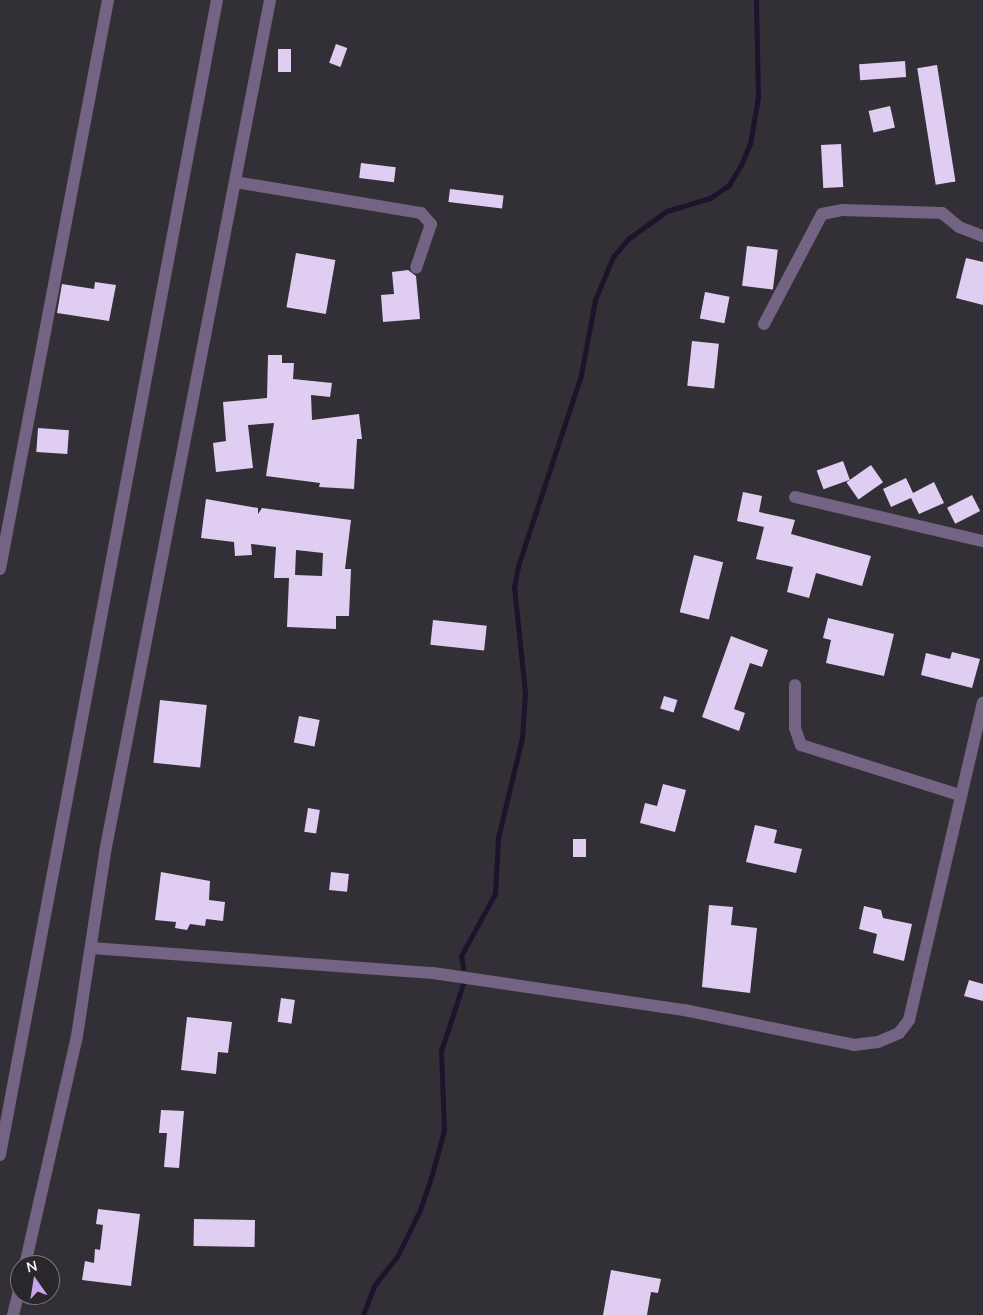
<!DOCTYPE html>
<style>
body{margin:0}
#map{position:relative;width:983px;height:1315px;overflow:hidden;background:#323036;font-family:Mulish,sans-serif}
div>[style]{position:absolute}
[style*='--x']{left:calc(var(--x)*1px);top:calc(var(--y)*1px);width:calc(var(--w)*1px);rotate:calc(var(--a)*1deg)}
.stream>*{height:4.5px;margin:-2.25px;padding:0 2.25px;transform-origin:2.25px;border-radius:2.25px;background:#1f122c}
.building>*{inset:0;background:#dfcef2;transform-origin:0 0}
.minor>*{height:12px;margin:-6px;padding:0 6px;transform-origin:6px;border-radius:6px;background:#736483}
span{translate:-50% -50%;white-space:nowrap;text-align:center;line-height:1.15;-webkit-text-stroke:5px #29262c;paint-order:stroke}
.north{position:absolute;left:10px;top:1255px;width:50px;height:50px;box-sizing:border-box;background:#29262c;border:1px solid #7a787d;border-radius:50%;rotate:347deg;font-size:14px;font-weight:700;line-height:20px;text-align:center;color:#f4f2f6}
.north::after{content:'';display:block;margin:auto;width:18px;height:22px;background:#c9a5ee;clip-path:polygon(50% 0,100% 100%,50% 72%,0 100%)}
</style>
<div id="map">
<div class="stream">
<i style="--x:463;--y:968;--w:12;--a:-99"></i>
<i style="--x:461;--y:956;--w:71;--a:-61.3"></i>
<i style="--x:495;--y:894;--w:56;--a:-86.9"></i>
<i style="--x:498;--y:838;--w:103;--a:-76.5"></i>
<i style="--x:522;--y:738;--w:45;--a:-86.2"></i>
<i style="--x:525;--y:693;--w:107;--a:-95.9"></i>
<i style="--x:514;--y:587;--w:21;--a:-79"></i>
<i style="--x:518;--y:566;--w:201;--a:-71.7"></i>
<i style="--x:581;--y:375;--w:76;--a:-79.4"></i>
<i style="--x:595;--y:300;--w:47;--a:-67.3"></i>
<i style="--x:613;--y:257;--w:23;--a:-50"></i>
<i style="--x:628;--y:239;--w:48;--a:-35.7"></i>
<i style="--x:667;--y:211;--w:45;--a:-16.8"></i>
<i style="--x:710;--y:198;--w:23;--a:-34"></i>
<i style="--x:729;--y:185;--w:23;--a:-59"></i>
<i style="--x:741;--y:165;--w:23;--a:-67"></i>
<i style="--x:750;--y:144;--w:48;--a:-80.3"></i>
<i style="--x:758;--y:97;--w:97;--a:-91.2"></i>
<i style="--x:363;--y:1315;--w:31;--a:-69"></i>
<i style="--x:374;--y:1286;--w:37;--a:-52"></i>
<i style="--x:397;--y:1257;--w:52;--a:-63.9"></i>
<i style="--x:420;--y:1210;--w:34;--a:-71"></i>
<i style="--x:431;--y:1178;--w:50;--a:-74.8"></i>
<i style="--x:444;--y:1130;--w:79;--a:-92.2"></i>
<i style="--x:441;--y:1051;--w:71;--a:-71.8"></i>
</div>
<div class="building">
<i style="left:336px;top:44px;width:12px;height:20px;rotate:20deg"></i>
<i style="left:278px;top:49px;width:13px;height:23px"></i>
<i style="left:905px;top:61px;width:16px;height:46px;rotate:86deg"></i>
<i style="left:937px;top:65px;width:118px;height:20px;rotate:81deg"></i>
<i style="left:890px;top:106px;width:22px;height:22px;rotate:77deg"></i>
<i style="left:841px;top:144px;width:43px;height:20px;rotate:87deg"></i>
<i style="left:361px;top:163px;width:35px;height:15px;rotate:7deg"></i>
<i style="left:450px;top:189px;width:54px;height:13px;rotate:7deg"></i>
<i style="left:747px;top:246px;width:31px;height:40px;rotate:7deg"></i>
<i style="left:296px;top:253px;width:40px;height:55px;rotate:10deg"></i>
<i style="clip-path:polygon(966px 258px,983px 262px,983px 305px,956px 298px)"></i>
<i style="clip-path:polygon(408px 270px,416px 276px,420px 319px,383px 322px,381px 295px,394px 294px,392px 272px)"></i>
<i style="clip-path:polygon(95px 282px,116px 285px,109px 321px,57px 313px,62px 284px,94px 289px)"></i>
<i style="left:705px;top:292px;width:25px;height:27px;rotate:11deg"></i>
<i style="left:692px;top:341px;width:27px;height:45px;rotate:6deg"></i>
<i style="clip-path:polygon(268px 355px,282px 355px,282px 363px,294px 363px,293px 379px,332px 383px,330px 397px,311px 395px,312px 420px,359px 414px,362px 439px,357px 439px,354px 489px,319px 487px,320px 483px,266px 476px,274px 423px,248px 425px,253px 468px,216px 472px,213px 443px,226px 441px,223px 402px,267px 398px)"></i>
<i style="left:38px;top:428px;width:31px;height:24px;rotate:4deg"></i>
<i style="left:843px;top:461px;width:20px;height:28px;rotate:70deg"></i>
<i style="left:871px;top:465px;width:21px;height:30px;rotate:55deg"></i>
<i style="clip-path:polygon(906px 478px,913px 493px,934px 482px,944px 503px,919px 514px,911px 498px,891px 507px,883px 489px)"></i>
<i style="clip-path:polygon(743px 492px,762px 496px,759px 512px,795px 520px,791px 534px,871px 556px,862px 586px,816px 573px,809px 598px,787px 592px,793px 567px,756px 559px,764px 527px,737px 521px)"></i>
<i style="left:972px;top:495px;width:18px;height:28px;rotate:63deg"></i>
<i style="clip-path:polygon(evenodd,206px 499px,258px 508px,258px 514px,262px 508px,351px 520px,345px 569px,351px 569px,349px 616px,336px 616px,336px 629px,287px 627px,289px 578px,274px 578px,276px 547px,251px 544px,252px 555px,235px 556px,234px 542px,201px 538px,206px 499px,296px 550px,323px 553px,322px 576px,295px 575px,296px 550px)"></i>
<i style="left:694px;top:555px;width:30px;height:59px;rotate:14deg"></i>
<i style="clip-path:polygon(828px 618px,894px 634px,884px 676px,826px 663px,831px 640px,823px 638px)"></i>
<i style="left:433px;top:620px;width:54px;height:25px;rotate:6deg"></i>
<i style="clip-path:polygon(731px 636px,768px 650px,762px 667px,750px 663px,734px 709px,745px 713px,739px 731px,702px 717px)"></i>
<i style="clip-path:polygon(952px 652px,980px 659px,972px 688px,921px 675px,926px 653px,950px 659px)"></i>
<i style="left:664px;top:696px;width:14px;height:13px;rotate:17deg"></i>
<i style="left:160px;top:700px;width:47px;height:63px;rotate:6deg"></i>
<i style="left:299px;top:716px;width:21px;height:27px;rotate:11deg"></i>
<i style="clip-path:polygon(663px 784px,686px 790px,675px 832px,640px 823px,645px 803px,657px 806px)"></i>
<i style="left:308px;top:808px;width:12px;height:24px;rotate:9deg"></i>
<i style="clip-path:polygon(755px 825px,777px 830px,774px 843px,802px 849px,796px 873px,746px 862px)"></i>
<i style="left:573px;top:839px;width:13px;height:18px"></i>
<i style="clip-path:polygon(161px 872px,210px 881px,209px 900px,225px 902px,223px 921px,206px 919px,205px 926px,190px 924px,187px 930px,175px 928px,176px 922px,155px 920px)"></i>
<i style="left:331px;top:872px;width:18px;height:18px;rotate:6deg"></i>
<i style="clip-path:polygon(709px 905px,733px 907px,731px 925px,757px 928px,750px 993px,702px 987px)"></i>
<i style="clip-path:polygon(864px 906px,881px 910px,883px 918px,912px 924px,904px 961px,873px 953px,877px 934px,859px 929px)"></i>
<i style="clip-path:polygon(969px 980px,983px 984px,983px 1001px,964px 996px)"></i>
<i style="left:281px;top:998px;width:14px;height:24px;rotate:8deg"></i>
<i style="clip-path:polygon(187px 1017px,232px 1022px,228px 1053px,218px 1052px,216px 1074px,181px 1070px)"></i>
<i style="clip-path:polygon(161px 1110px,184px 1111px,179px 1168px,164px 1167px,167px 1133px,159px 1133px)"></i>
<i style="clip-path:polygon(98px 1209px,140px 1214px,131px 1286px,82px 1280px,85px 1261px,94px 1263px,95px 1249px,100px 1250px,103px 1225px,96px 1224px)"></i>
<i style="left:194px;top:1219px;width:61px;height:27px;rotate:1deg"></i>
<i style="clip-path:polygon(611px 1270px,661px 1279px,658px 1293px,651px 1292px,647px 1315px,603px 1315px)"></i>
</div>
<div class="minor">
<i style="--x:235;--y:182;--w:189;--a:9.5"></i>
<i style="--x:421;--y:213;--w:15;--a:48"></i>
<i style="--x:431;--y:224;--w:46;--a:108.8"></i>
<i style="--x:764;--y:324;--w:124;--a:-62.2"></i>
<i style="--x:822;--y:214;--w:20;--a:-11"></i>
<i style="--x:842;--y:210;--w:100;--a:1.7"></i>
<i style="--x:942;--y:213;--w:22;--a:39"></i>
<i style="--x:959;--y:227;--w:26;--a:21"></i>
<i style="--x:795;--y:497;--w:193;--a:13.2"></i>
<i style="--x:0;--y:569;--w:579;--a:-79.25"></i>
<i style="--x:795;--y:685;--w:43;--a:90"></i>
<i style="--x:795;--y:728;--w:18;--a:71"></i>
<i style="--x:801;--y:745;--w:167;--a:17.5"></i>
<i style="--x:91;--y:948;--w:343;--a:4.2"></i>
<i style="--x:433;--y:973;--w:254;--a:8.4"></i>
<i style="--x:684;--y:1010;--w:174;--a:11.6"></i>
<i style="--x:854;--y:1045;--w:24;--a:-7"></i>
<i style="--x:878;--y:1042;--w:23;--a:-23"></i>
<i style="--x:899;--y:1033;--w:16;--a:-52"></i>
<i style="--x:909;--y:1020;--w:326;--a:-76.9"></i>
<i style="--x:0;--y:1155;--w:1175;--a:-79.36"></i>
<i style="--x:25;--y:1265;--w:235;--a:-77.2"></i>
<i style="--x:77;--y:1036;--w:191;--a:-81.3"></i>
<i style="--x:106;--y:847;--w:863;--a:-79.04"></i>
<i style="--x:13;--y:1315;--w:29;--a:-76"></i>
</div>
<div class="north">N</div>
</div>
